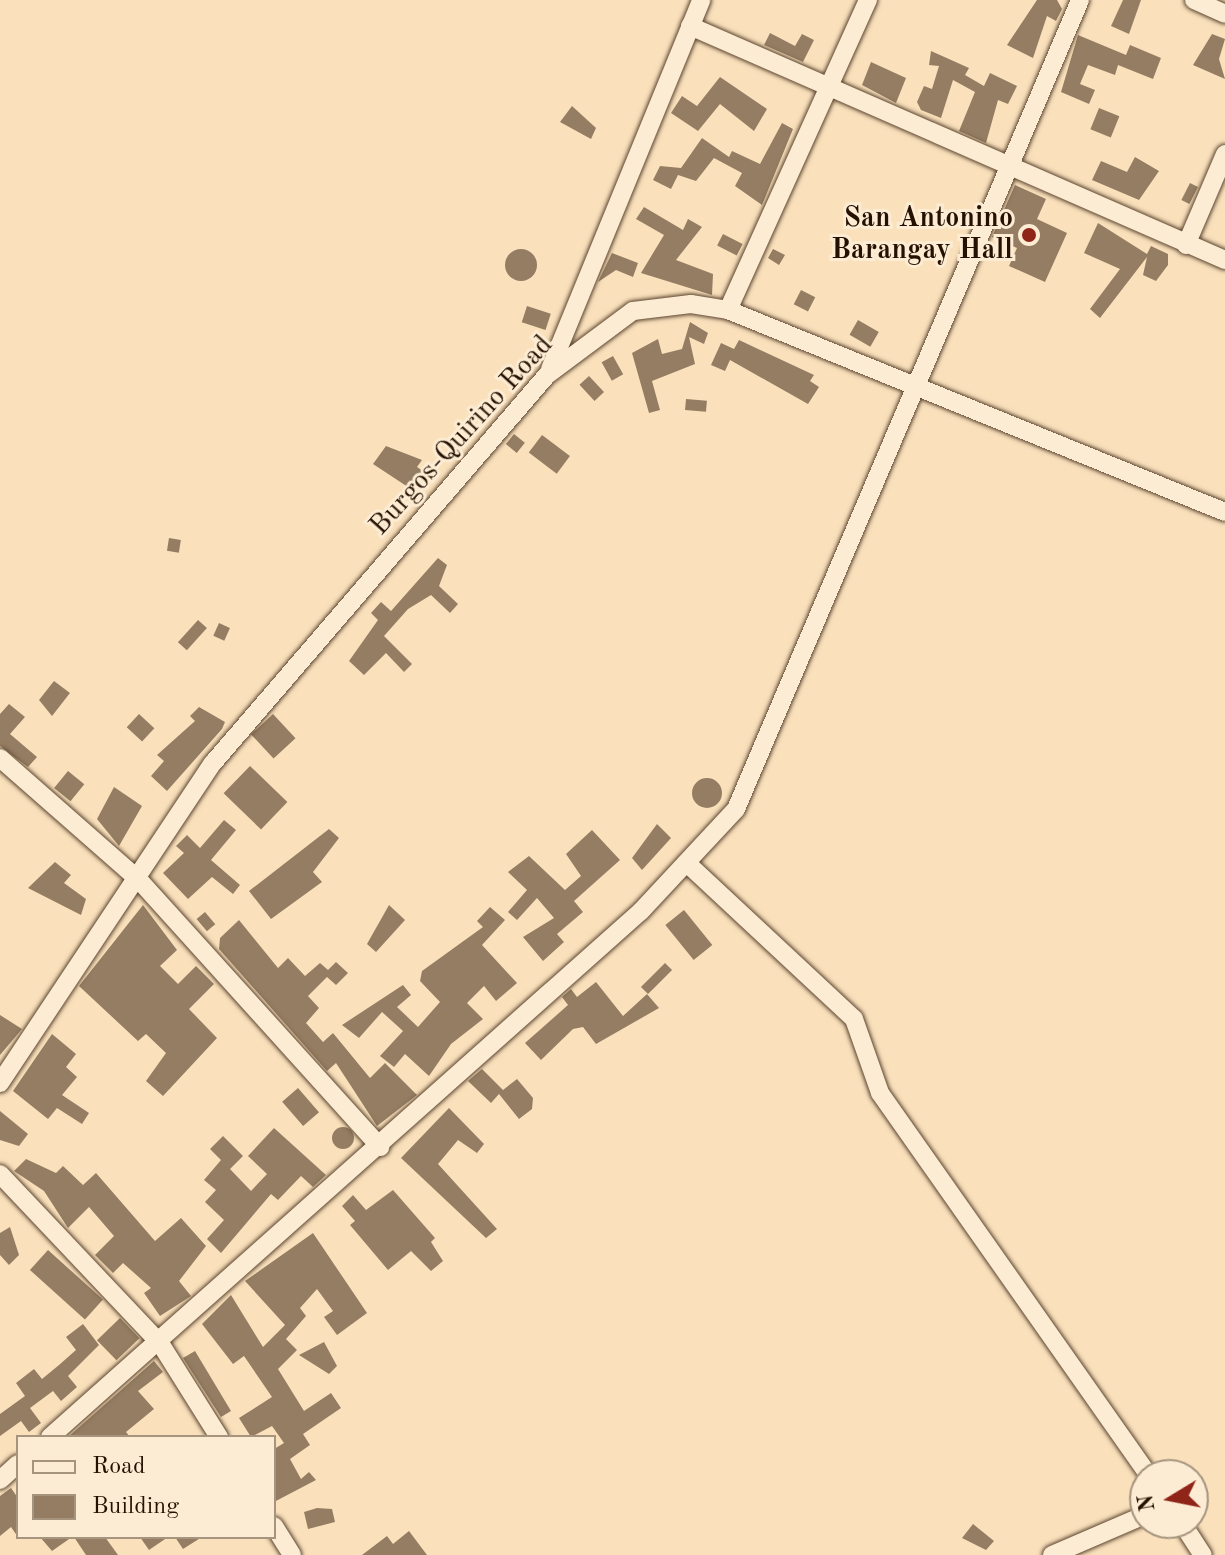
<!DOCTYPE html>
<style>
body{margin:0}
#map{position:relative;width:1225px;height:1555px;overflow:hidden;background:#fae1bc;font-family:"Old Standard TT",serif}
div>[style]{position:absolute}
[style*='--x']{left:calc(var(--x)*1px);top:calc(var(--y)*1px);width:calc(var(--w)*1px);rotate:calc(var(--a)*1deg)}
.building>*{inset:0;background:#947d62;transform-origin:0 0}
.round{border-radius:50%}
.roads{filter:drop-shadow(0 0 2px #5b442f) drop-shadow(0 0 2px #5b442f)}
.minor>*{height:18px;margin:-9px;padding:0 9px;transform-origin:9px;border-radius:9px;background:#fcecd3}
.dots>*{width:22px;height:22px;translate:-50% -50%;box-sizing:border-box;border:4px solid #fcecd3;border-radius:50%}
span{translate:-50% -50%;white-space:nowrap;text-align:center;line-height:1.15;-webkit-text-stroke:6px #fcecd3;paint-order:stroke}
.poi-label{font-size:28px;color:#261000;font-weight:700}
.right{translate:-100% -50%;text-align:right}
.street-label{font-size:28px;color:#261000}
.legend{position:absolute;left:16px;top:1435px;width:260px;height:104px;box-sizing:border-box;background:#fcecd3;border:2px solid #a6947f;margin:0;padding:10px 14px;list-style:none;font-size:24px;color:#261000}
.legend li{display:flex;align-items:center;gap:16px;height:40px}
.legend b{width:40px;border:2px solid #a6947f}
.north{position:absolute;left:1129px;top:1459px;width:80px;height:80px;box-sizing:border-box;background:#fcecd3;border:2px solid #a6947f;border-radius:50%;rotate:260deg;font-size:22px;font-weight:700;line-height:32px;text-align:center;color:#261000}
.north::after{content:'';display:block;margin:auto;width:28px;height:36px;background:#8f2418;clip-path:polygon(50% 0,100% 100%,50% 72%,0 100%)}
</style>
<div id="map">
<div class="building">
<i style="clip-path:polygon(1037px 0,1057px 0,1062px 9px,1056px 21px,1047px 16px,1033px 58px,1007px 45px)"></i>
<i style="clip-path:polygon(1123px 0,1141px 0,1129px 34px,1111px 26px)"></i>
<i style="clip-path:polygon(770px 33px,795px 46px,802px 34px,814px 40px,803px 62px,764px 45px)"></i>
<i style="clip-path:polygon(1212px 34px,1225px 39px,1219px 59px,1225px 79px,1193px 65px)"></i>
<i style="clip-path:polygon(1078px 35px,1126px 55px,1130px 45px,1161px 58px,1153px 79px,1118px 65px,1115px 75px,1088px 65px,1080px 84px,1095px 90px,1089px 104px,1061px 92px)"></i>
<i style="clip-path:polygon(931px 51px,969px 68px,965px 75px,984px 86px,990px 73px,1017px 86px,1008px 104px,998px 100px,986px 143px,959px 131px,975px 92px,953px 80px,941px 118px,921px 110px,917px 102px,924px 86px,932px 89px,939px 66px,929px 65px)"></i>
<i style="clip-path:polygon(871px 62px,906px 78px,896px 103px,862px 85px)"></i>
<i style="clip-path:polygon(720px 77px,767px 109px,754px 131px,720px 104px,698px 131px,671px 113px,682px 96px,697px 106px)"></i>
<i style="clip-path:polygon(572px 106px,596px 128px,591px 139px,560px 122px)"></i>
<i style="left:1099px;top:108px;width:22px;height:23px;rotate:22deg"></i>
<i style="clip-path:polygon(782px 123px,793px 129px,762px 205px,735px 186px,742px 173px,714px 158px,696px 181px,678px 175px,671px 189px,653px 180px,660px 166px,681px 168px,702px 138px,729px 157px,732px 151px,760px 164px)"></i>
<i style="clip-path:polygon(1135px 157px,1159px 171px,1139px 200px,1092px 180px,1101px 161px,1127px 172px)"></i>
<i style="left:1190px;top:183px;width:9px;height:19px;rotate:27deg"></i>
<i style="clip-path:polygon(1015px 185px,1046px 199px,1037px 219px,1067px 233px,1045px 282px,1009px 266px,1017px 248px,992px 237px)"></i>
<i style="clip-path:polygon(644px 207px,683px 230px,688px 219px,702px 227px,676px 260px,713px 274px,712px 295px,641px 273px,664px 235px,636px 219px)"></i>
<i style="clip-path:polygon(1098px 223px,1147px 254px,1151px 246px,1168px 254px,1168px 265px,1156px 281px,1143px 275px,1147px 257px,1100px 318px,1090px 309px,1120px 269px,1084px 253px)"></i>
<i style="left:723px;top:234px;width:22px;height:13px;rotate:27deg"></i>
<i style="clip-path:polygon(773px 249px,785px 255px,779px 265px,768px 258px)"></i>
<i class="round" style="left:505px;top:249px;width:32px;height:32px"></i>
<i style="clip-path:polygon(612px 253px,638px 263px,633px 277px,616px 270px,598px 282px)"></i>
<i style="left:801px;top:290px;width:16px;height:16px;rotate:27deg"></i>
<i style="left:527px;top:306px;width:25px;height:17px;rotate:18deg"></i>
<i style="left:858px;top:320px;width:24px;height:17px;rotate:30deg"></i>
<i style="clip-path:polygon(690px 322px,708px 333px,704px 344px,689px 337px,695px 364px,652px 381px,660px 410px,649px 413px,632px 353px,658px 339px,662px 354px,682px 349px)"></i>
<i style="clip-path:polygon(739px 340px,814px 375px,810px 381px,819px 387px,808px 404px,730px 360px,725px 371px,711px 365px,721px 343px,734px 349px)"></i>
<i style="left:613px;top:356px;width:21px;height:13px;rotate:61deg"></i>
<i style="left:589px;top:376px;width:22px;height:13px;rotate:47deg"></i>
<i style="left:686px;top:399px;width:21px;height:11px;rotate:5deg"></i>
<i style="left:514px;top:434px;width:14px;height:13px;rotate:39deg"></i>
<i style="left:542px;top:435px;width:35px;height:22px;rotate:37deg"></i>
<i style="clip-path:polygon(386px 446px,422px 460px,417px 467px,426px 473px,414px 491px,373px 464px)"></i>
<i style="left:169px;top:538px;width:12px;height:13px;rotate:9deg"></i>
<i style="clip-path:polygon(438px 558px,447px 565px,439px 586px,458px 604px,450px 613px,431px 595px,408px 609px,384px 636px,412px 664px,404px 672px,386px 653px,364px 675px,349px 661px,378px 620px,371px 613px,381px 602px,391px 611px)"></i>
<i style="left:198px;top:620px;width:12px;height:30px;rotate:42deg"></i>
<i style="left:219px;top:623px;width:12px;height:14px;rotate:24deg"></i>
<i style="clip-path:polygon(54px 681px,70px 693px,52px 716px,39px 700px)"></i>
<i style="clip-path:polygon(9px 704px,25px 717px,10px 734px,37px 757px,28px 767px,0 746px,0 714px)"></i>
<i style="clip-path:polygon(199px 707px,225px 722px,222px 729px,167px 791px,151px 776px,164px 761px,157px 755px,195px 721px,190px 716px)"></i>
<i style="left:139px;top:714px;width:21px;height:18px;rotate:43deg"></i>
<i style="left:273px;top:714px;width:33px;height:30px;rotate:47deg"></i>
<i style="left:250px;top:766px;width:52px;height:38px;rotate:44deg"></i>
<i style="left:68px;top:771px;width:21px;height:22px;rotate:39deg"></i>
<i class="round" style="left:692px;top:778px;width:30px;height:30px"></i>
<i style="clip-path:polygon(114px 787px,142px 806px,119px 846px,97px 819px)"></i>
<i style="clip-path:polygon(224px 820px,236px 830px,211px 860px,240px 885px,233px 894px,212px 877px,188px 899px,163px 873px,184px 853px,176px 846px,187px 835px,200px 848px)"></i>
<i style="clip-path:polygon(657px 824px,671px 838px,642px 870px,632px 858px)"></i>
<i style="clip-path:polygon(329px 829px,339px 838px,313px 872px,322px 882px,271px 919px,249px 891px)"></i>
<i style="clip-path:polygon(592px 830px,620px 860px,574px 901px,583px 912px,557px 934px,564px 942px,543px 961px,523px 937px,554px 918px,537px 898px,517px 920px,508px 912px,527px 890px,508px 872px,529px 856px,565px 890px,581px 876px,566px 854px)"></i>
<i style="clip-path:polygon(55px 862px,71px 875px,64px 883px,86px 899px,81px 915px,28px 888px)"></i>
<i style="clip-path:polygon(143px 905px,177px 950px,160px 966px,178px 984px,196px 966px,214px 984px,189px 1009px,217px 1038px,163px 1096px,146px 1081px,166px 1053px,146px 1034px,138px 1041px,79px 986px)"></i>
<i style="clip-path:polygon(389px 905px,405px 920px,376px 952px,367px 944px)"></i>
<i style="clip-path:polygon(490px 907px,505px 920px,482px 945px,517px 983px,496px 1001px,484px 986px,467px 1003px,483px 1019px,451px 1044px,429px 1076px,405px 1054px,394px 1067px,380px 1056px,403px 1031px,382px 1012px,359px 1038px,342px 1025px,403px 985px,411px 995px,397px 1007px,418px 1027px,440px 1002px,420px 981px,422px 971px,483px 927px,477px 921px)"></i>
<i style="left:684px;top:910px;width:45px;height:24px;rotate:51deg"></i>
<i style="left:205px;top:912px;width:16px;height:11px;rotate:50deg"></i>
<i style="clip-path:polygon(239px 920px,278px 968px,288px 958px,305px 976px,320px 963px,328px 970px,336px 962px,348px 973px,336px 985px,327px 977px,308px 996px,319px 1008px,306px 1023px,323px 1042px,333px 1033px,370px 1078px,385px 1063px,417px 1095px,377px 1126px,336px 1063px,327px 1071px,219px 949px,220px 938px)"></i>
<i style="left:665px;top:963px;width:10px;height:34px;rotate:45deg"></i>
<i style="clip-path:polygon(596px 982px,623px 1016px,647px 994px,659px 1008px,596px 1044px,583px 1027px,573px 1029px,541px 1060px,525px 1043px,568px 1005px,562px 997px,571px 989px,577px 997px)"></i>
<i style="clip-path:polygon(0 1015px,22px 1029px,0 1055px)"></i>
<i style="clip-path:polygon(52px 1034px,76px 1054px,66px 1067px,77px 1077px,62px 1095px,89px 1113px,82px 1124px,57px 1108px,48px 1119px,13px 1091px)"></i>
<i style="clip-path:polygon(482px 1069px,503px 1090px,517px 1079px,533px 1098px,532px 1109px,519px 1119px,499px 1094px,491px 1103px,468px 1081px)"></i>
<i style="left:298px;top:1088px;width:32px;height:21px;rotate:49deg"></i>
<i style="clip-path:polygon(449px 1108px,484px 1144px,477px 1153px,458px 1140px,438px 1164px,497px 1229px,486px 1238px,401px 1158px)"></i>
<i style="clip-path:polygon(0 1111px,28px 1134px,19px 1146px,0 1140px)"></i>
<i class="round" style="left:332px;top:1127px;width:22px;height:22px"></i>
<i style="clip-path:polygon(274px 1128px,326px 1175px,313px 1187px,301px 1176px,278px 1200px,271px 1194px,221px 1253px,207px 1239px,224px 1220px,205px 1202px,216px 1190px,204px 1180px,221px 1160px,210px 1149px,223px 1136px,243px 1156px,230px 1169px,251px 1191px,267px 1174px,248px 1156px)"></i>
<i style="clip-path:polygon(26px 1159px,56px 1173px,63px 1166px,83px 1185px,96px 1173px,155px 1241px,181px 1218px,206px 1246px,179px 1281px,191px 1296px,160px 1316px,144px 1293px,151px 1288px,123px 1263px,113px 1273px,95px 1255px,114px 1236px,89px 1207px,68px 1228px,44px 1191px,14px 1171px)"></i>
<i style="clip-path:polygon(393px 1190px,435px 1238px,431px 1242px,443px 1261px,431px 1271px,411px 1251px,388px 1270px,350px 1225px,355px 1221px,342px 1206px,353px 1195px,366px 1210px)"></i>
<i style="clip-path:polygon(10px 1227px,19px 1255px,9px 1265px,0 1255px,0 1233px)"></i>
<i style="clip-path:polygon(313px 1233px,367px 1313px,337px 1335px,324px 1317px,333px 1311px,317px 1289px,300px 1308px,306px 1316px,286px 1339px,297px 1350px,278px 1369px,304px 1411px,331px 1393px,341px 1408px,303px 1434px,310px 1445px,290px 1459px,301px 1479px,309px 1472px,316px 1480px,274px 1502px,274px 1449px,284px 1443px,272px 1426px,251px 1437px,239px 1418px,272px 1397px,244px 1356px,233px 1364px,202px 1324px,231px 1295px,263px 1347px,285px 1325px,245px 1281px)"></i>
<i style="left:48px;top:1250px;width:74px;height:27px;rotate:42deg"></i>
<i style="left:120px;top:1318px;width:28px;height:32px;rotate:46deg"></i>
<i style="clip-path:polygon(83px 1324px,99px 1345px,68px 1376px,77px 1387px,61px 1401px,53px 1391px,30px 1408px,41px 1423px,29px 1432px,21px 1421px,0 1436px,0 1414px,25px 1396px,16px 1383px,34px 1369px,42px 1379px,59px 1365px,76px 1350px,66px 1337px)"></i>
<i style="clip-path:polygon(324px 1342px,337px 1366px,329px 1374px,299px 1355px)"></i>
<i style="clip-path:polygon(195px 1351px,231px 1411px,221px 1417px,183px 1358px)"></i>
<i style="clip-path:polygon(154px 1361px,163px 1372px,138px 1391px,154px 1409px,126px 1432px,130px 1437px,68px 1437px)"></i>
<i style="clip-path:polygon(11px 1488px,18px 1498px,18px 1537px,11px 1527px,0 1536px,0 1496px)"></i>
<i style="clip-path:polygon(317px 1508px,332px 1509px,335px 1522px,308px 1529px,304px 1512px)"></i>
<i style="clip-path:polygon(973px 1524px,994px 1541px,986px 1550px,962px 1538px)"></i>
<i style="clip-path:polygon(409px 1531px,427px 1555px,362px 1555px,387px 1536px,393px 1544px)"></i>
<i style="clip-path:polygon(40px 1537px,72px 1537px,52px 1551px)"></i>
<i style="clip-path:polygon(74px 1537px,105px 1537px,118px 1555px,86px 1555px)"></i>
<i style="clip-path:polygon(140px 1537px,168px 1537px,149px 1550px)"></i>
<i style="clip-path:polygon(175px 1537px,202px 1537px,183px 1549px)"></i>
</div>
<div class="roads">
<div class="minor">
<i style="--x:1194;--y:0;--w:34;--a:24"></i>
<i style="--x:690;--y:26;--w:584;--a:23.62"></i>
<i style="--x:1186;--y:245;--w:99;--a:-66.8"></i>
<i style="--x:728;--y:310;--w:340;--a:-65.7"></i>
<i style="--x:550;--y:369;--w:399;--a:-67.7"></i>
<i style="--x:0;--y:758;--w:185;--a:41.3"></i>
<i style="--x:139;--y:880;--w:360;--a:47.9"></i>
<i style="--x:690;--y:866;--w:224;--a:43"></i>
<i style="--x:854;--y:1019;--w:78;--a:70.6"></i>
<i style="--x:880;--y:1093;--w:467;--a:54.9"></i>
<i style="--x:0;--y:1083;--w:384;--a:-56.4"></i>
<i style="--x:213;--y:763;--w:512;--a:-49.28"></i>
<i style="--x:547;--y:375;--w:107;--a:-36.7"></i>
<i style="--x:633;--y:311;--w:58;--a:-6.9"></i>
<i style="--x:691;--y:304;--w:37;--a:9"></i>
<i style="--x:728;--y:310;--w:536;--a:22.12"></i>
<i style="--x:0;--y:1174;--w:233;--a:46.6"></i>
<i style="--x:160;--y:1343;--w:111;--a:57.9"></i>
<i style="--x:50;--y:1437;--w:791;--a:-41.67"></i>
<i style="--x:641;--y:911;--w:139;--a:-47"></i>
<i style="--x:736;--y:809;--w:879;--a:-66.96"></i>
<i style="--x:0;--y:1480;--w:24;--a:-42"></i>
<i style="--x:1182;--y:1523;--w:38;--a:57"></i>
<i style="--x:274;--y:1526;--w:34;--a:58"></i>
<i style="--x:1052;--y:1555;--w:101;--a:-23.3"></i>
</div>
</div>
<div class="dots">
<i style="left:1029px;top:235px;background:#8f2418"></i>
</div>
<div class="poi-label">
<span class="right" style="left:1013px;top:235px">San Antonino<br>Barangay Hall</span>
</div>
<div class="street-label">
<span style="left:462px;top:436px;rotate:-48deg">Burgos-Quirino Road</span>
</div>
<ul class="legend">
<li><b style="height:10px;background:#fcecd3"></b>Road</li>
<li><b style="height:22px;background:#947d62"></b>Building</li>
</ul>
<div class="north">N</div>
</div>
